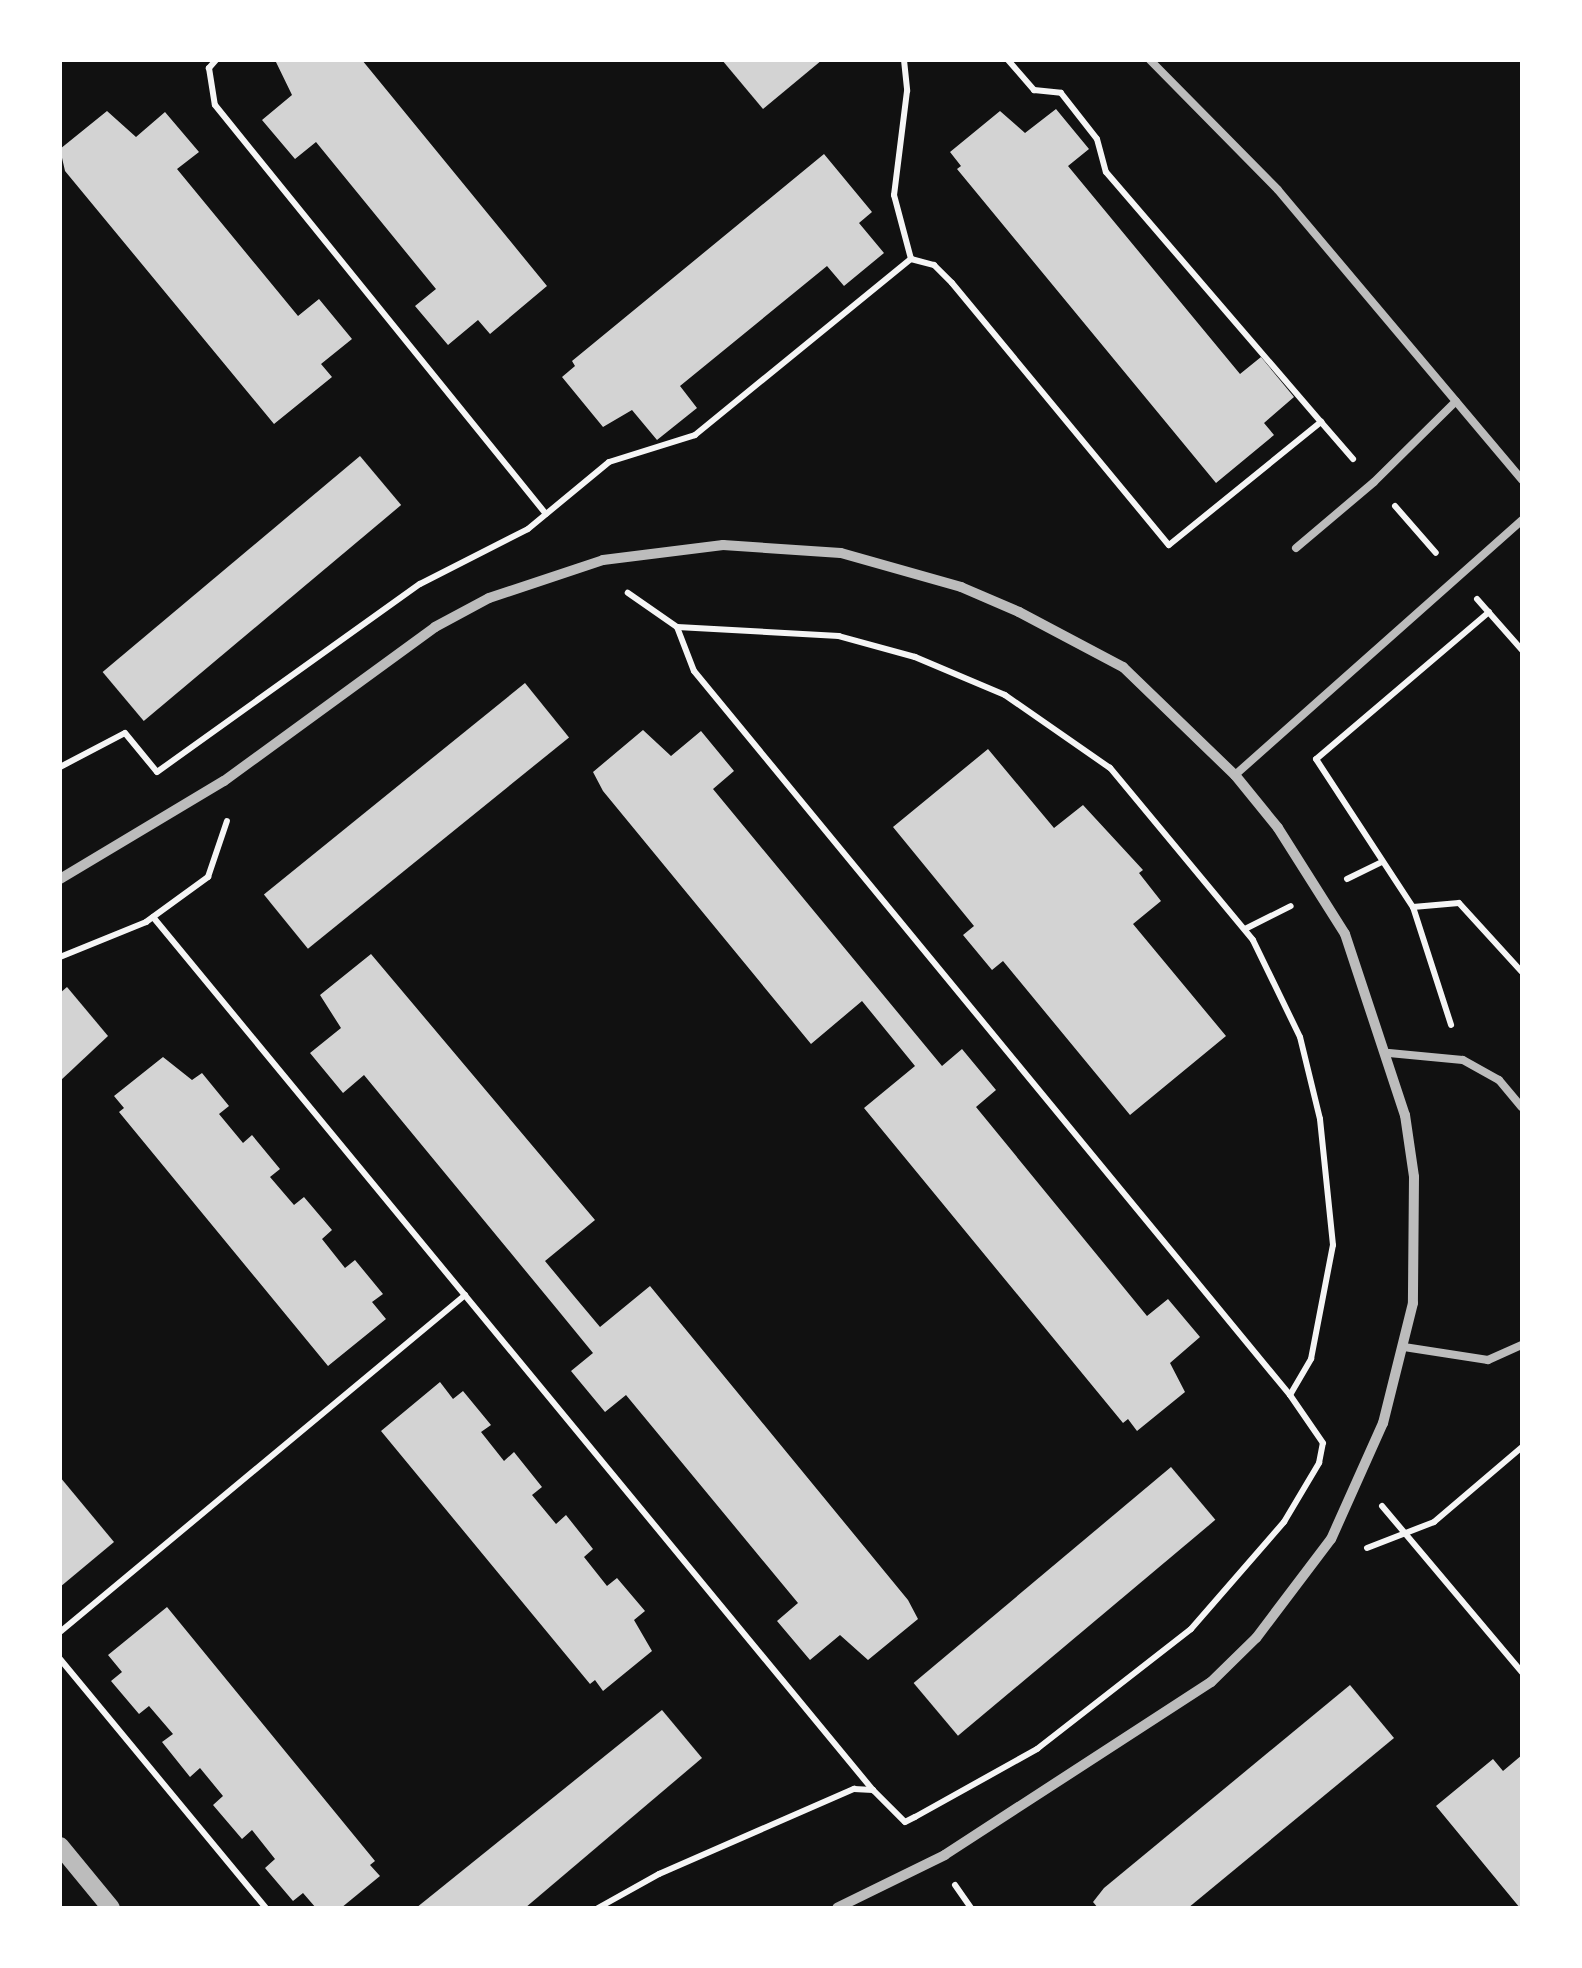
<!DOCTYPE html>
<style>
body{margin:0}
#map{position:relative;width:1582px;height:1968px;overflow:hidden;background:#111;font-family:"PT Sans Narrow",sans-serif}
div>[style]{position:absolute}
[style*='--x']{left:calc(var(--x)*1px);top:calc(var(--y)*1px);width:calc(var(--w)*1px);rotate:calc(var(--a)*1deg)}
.building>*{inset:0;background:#d3d3d3;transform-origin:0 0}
.path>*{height:6px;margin:-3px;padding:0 3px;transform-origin:3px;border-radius:3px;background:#f5f5f5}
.service>*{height:8px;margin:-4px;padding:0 4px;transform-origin:4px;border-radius:4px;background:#bcbcbc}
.minor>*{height:10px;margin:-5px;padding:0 5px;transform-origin:5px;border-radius:5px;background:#bcbcbc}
.tertiary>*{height:18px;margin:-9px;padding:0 9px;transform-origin:9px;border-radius:9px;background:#bcbcbc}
span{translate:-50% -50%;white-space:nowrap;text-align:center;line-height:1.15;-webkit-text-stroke:10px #fff;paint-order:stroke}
.frame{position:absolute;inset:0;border:62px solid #fff;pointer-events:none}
</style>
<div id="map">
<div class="building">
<i style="clip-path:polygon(275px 60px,362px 60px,547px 286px,490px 334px,478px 320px,448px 345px,415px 306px,436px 289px,316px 142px,295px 159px,262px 120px,292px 95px)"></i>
<i style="clip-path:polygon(722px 60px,822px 60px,763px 109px)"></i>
<i style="clip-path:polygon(1056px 109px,1089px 149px,1068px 166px,1240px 374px,1261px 357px,1294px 397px,1264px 423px,1274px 435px,1216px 483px,957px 169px,961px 166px,950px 152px,1000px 111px,1025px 133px)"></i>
<i style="clip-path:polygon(107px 111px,136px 137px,165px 112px,199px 152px,177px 169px,298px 316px,319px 299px,352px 339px,321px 364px,332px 377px,274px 424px,65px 171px,60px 149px)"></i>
<i style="clip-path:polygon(824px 154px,872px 212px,859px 223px,884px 253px,844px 286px,827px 266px,680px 386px,697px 408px,657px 440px,632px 410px,603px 427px,562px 377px,575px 366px,572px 361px)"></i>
<i style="left:360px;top:456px;width:64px;height:336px;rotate:50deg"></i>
<i style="left:525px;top:683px;width:70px;height:336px;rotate:51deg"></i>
<i style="clip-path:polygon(643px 730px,671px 756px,701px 731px,734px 771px,713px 789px,942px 1066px,962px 1049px,996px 1090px,976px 1107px,1147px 1316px,1168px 1299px,1200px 1337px,1170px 1363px,1185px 1392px,1137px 1431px,1128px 1419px,1123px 1423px,864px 1108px,915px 1066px,862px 1001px,811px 1044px,603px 791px,593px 772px)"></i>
<i style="clip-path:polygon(988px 749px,1054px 828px,1083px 805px,1143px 870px,1139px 873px,1161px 901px,1133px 924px,1226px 1036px,1130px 1115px,1003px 961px,992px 970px,963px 935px,974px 926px,893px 827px)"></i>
<i style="clip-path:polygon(371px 954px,595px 1220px,545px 1261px,574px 1296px,600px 1327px,650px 1286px,908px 1600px,918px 1619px,868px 1660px,840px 1635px,810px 1660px,777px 1621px,798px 1603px,626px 1395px,605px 1412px,571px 1371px,593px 1353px,557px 1309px,364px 1075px,343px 1093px,310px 1053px,341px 1028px,320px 995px)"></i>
<i style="clip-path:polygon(67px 987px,108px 1036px,60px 1081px,60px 993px)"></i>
<i style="clip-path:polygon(163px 1057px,192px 1080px,202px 1073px,229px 1106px,219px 1114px,243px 1143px,252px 1135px,280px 1169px,270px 1177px,294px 1205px,304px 1197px,332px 1230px,322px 1239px,345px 1268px,355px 1260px,383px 1294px,372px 1302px,386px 1319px,328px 1366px,119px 1112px,124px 1108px,114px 1096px)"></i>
<i style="clip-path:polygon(440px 1382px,453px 1399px,463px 1391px,491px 1425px,481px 1432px,504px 1461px,514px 1452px,542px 1487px,532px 1495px,556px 1524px,566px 1515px,593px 1549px,584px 1557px,607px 1586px,617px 1578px,645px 1611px,634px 1620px,652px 1651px,603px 1691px,595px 1680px,590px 1684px,381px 1431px)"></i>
<i style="left:1171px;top:1467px;width:69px;height:336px;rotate:50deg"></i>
<i style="clip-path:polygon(60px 1477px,114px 1542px,60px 1587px)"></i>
<i style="clip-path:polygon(167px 1607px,375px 1861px,370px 1865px,380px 1876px,341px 1908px,316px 1908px,303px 1893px,293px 1901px,265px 1868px,275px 1859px,252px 1830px,242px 1839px,213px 1805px,223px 1796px,200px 1768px,190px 1777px,162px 1742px,173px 1734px,149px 1706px,139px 1714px,111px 1681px,122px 1672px,108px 1655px)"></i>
<i style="clip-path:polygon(1350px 1685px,1394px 1738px,1188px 1908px,1098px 1908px,1093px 1902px,1104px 1888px)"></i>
<i style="clip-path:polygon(662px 1710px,702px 1758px,525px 1908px,416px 1908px)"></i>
<i style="clip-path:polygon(1522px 1755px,1522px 1908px,1520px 1908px,1436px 1806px,1493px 1759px,1503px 1771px)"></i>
</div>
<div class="path">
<i style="--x:216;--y:60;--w:11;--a:131"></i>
<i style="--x:209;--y:68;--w:37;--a:81"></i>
<i style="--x:215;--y:105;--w:526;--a:51.02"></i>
<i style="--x:904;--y:60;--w:31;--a:84"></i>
<i style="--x:907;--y:91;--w:105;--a:97.1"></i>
<i style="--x:894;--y:195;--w:66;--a:75.1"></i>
<i style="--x:1008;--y:60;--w:40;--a:49"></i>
<i style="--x:1034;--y:90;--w:27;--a:6"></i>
<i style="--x:1061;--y:93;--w:58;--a:52"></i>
<i style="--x:1097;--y:139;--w:34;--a:75"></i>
<i style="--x:1106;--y:172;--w:330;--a:49.3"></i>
<i style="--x:1395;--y:506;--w:62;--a:48.9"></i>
<i style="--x:1477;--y:599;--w:68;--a:48.6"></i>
<i style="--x:1489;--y:612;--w:227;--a:139.6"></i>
<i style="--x:1316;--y:759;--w:177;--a:56.8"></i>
<i style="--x:1413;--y:907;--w:46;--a:-5"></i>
<i style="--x:1459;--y:903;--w:93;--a:47.6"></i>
<i style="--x:677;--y:627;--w:47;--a:68.9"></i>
<i style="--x:694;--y:671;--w:938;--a:50.54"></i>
<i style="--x:60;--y:767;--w:73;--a:-27.6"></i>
<i style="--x:125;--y:733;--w:50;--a:50.6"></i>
<i style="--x:157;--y:772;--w:323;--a:-35.6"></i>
<i style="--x:420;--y:584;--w:121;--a:-27"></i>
<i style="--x:528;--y:529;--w:105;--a:-39.6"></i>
<i style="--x:609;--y:462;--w:90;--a:-17.4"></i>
<i style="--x:695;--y:435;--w:279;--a:-39.2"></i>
<i style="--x:911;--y:259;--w:24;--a:15"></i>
<i style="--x:934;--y:265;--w:25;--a:45"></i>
<i style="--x:952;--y:283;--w:340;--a:50.4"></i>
<i style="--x:1169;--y:545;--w:196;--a:-39"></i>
<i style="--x:1321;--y:422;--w:49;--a:49.1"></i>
<i style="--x:1347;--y:879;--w:39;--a:-26"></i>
<i style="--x:1413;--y:907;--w:124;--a:72.1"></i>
<i style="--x:153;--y:917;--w:1132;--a:50.49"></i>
<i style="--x:1245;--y:929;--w:51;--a:-26.6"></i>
<i style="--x:60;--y:957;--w:93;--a:-22.1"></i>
<i style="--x:146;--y:922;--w:77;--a:-36"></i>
<i style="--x:208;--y:877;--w:59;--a:-71.3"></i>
<i style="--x:1382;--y:1506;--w:217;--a:49.9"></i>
<i style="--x:1367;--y:1548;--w:72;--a:-21.2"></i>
<i style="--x:1434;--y:1522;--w:116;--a:-40.4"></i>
<i style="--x:60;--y:1632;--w:527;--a:-39.76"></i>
<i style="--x:60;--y:1659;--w:323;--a:50.4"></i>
<i style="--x:955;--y:1885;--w:28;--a:55"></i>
<i style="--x:598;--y:1908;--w:70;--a:-29.1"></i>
<i style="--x:659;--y:1874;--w:213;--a:-23.6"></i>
<i style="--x:854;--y:1789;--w:19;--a:3"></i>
<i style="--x:873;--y:1790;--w:45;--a:45"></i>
<i style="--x:905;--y:1822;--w:11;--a:-27"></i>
<i style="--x:915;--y:1817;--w:140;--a:-29.1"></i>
<i style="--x:1037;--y:1749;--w:195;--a:-37.9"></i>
<i style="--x:1191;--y:1629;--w:142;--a:-49"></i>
<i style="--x:1284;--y:1522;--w:69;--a:-59.3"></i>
<i style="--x:1319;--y:1463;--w:20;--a:-79"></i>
<i style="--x:1323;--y:1443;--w:58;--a:-124.5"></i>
<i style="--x:1290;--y:1395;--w:42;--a:-59.7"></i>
<i style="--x:1311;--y:1359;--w:116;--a:-79.1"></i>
<i style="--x:1333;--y:1245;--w:127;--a:-95.9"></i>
<i style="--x:1320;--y:1119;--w:84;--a:-103.7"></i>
<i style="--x:1300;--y:1037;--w:108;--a:-115.9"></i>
<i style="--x:1253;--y:940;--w:224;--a:-129.7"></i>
<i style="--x:1110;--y:768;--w:128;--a:-145.2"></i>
<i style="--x:1005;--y:695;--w:98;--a:-157.1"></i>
<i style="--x:915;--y:657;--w:79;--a:-164.6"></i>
<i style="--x:839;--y:636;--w:162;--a:-176.8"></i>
<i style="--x:677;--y:627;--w:60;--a:-145.2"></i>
</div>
<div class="service">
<i style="--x:1150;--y:60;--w:182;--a:45.4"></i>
<i style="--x:1278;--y:190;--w:379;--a:49.9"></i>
<i style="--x:1296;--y:548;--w:102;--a:-40.2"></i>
<i style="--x:1374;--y:482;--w:115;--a:-44.6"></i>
<i style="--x:1235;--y:775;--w:384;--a:-41.6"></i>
<i style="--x:1389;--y:1053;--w:74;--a:5.4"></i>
<i style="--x:1463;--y:1060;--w:41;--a:29.1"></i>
<i style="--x:1499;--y:1080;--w:35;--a:50"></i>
<i style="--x:1404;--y:1347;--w:85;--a:8.8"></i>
<i style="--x:1488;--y:1360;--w:37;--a:-24"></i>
</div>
<div class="minor">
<i style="--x:60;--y:879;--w:191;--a:-30.9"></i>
<i style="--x:224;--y:781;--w:261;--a:-36.1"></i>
<i style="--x:435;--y:627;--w:61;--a:-28.2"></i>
<i style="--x:489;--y:598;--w:120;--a:-18.4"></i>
<i style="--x:603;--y:560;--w:121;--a:-7.1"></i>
<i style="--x:723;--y:545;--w:118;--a:3.9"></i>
<i style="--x:841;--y:553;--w:125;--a:15.8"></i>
<i style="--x:961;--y:587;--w:63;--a:23.3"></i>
<i style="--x:1019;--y:612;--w:118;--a:27.9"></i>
<i style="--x:1123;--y:667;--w:156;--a:44"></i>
<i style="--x:1235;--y:775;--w:68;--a:50.9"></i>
<i style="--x:1278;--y:828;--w:125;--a:57.7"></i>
<i style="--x:1345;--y:934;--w:191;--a:71.7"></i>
<i style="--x:1405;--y:1115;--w:63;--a:81.7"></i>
<i style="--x:1414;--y:1177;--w:126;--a:90.5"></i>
<i style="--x:1413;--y:1303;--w:124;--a:104"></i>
<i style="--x:1383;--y:1423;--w:127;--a:114.1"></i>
<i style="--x:1331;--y:1539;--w:124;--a:127.1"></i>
<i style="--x:1256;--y:1638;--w:63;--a:135.6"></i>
<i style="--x:1211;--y:1682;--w:317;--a:147"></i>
<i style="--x:945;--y:1855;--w:120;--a:153.9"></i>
</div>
<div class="tertiary">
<i style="--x:60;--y:1846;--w:80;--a:50.6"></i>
</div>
<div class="frame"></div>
</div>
